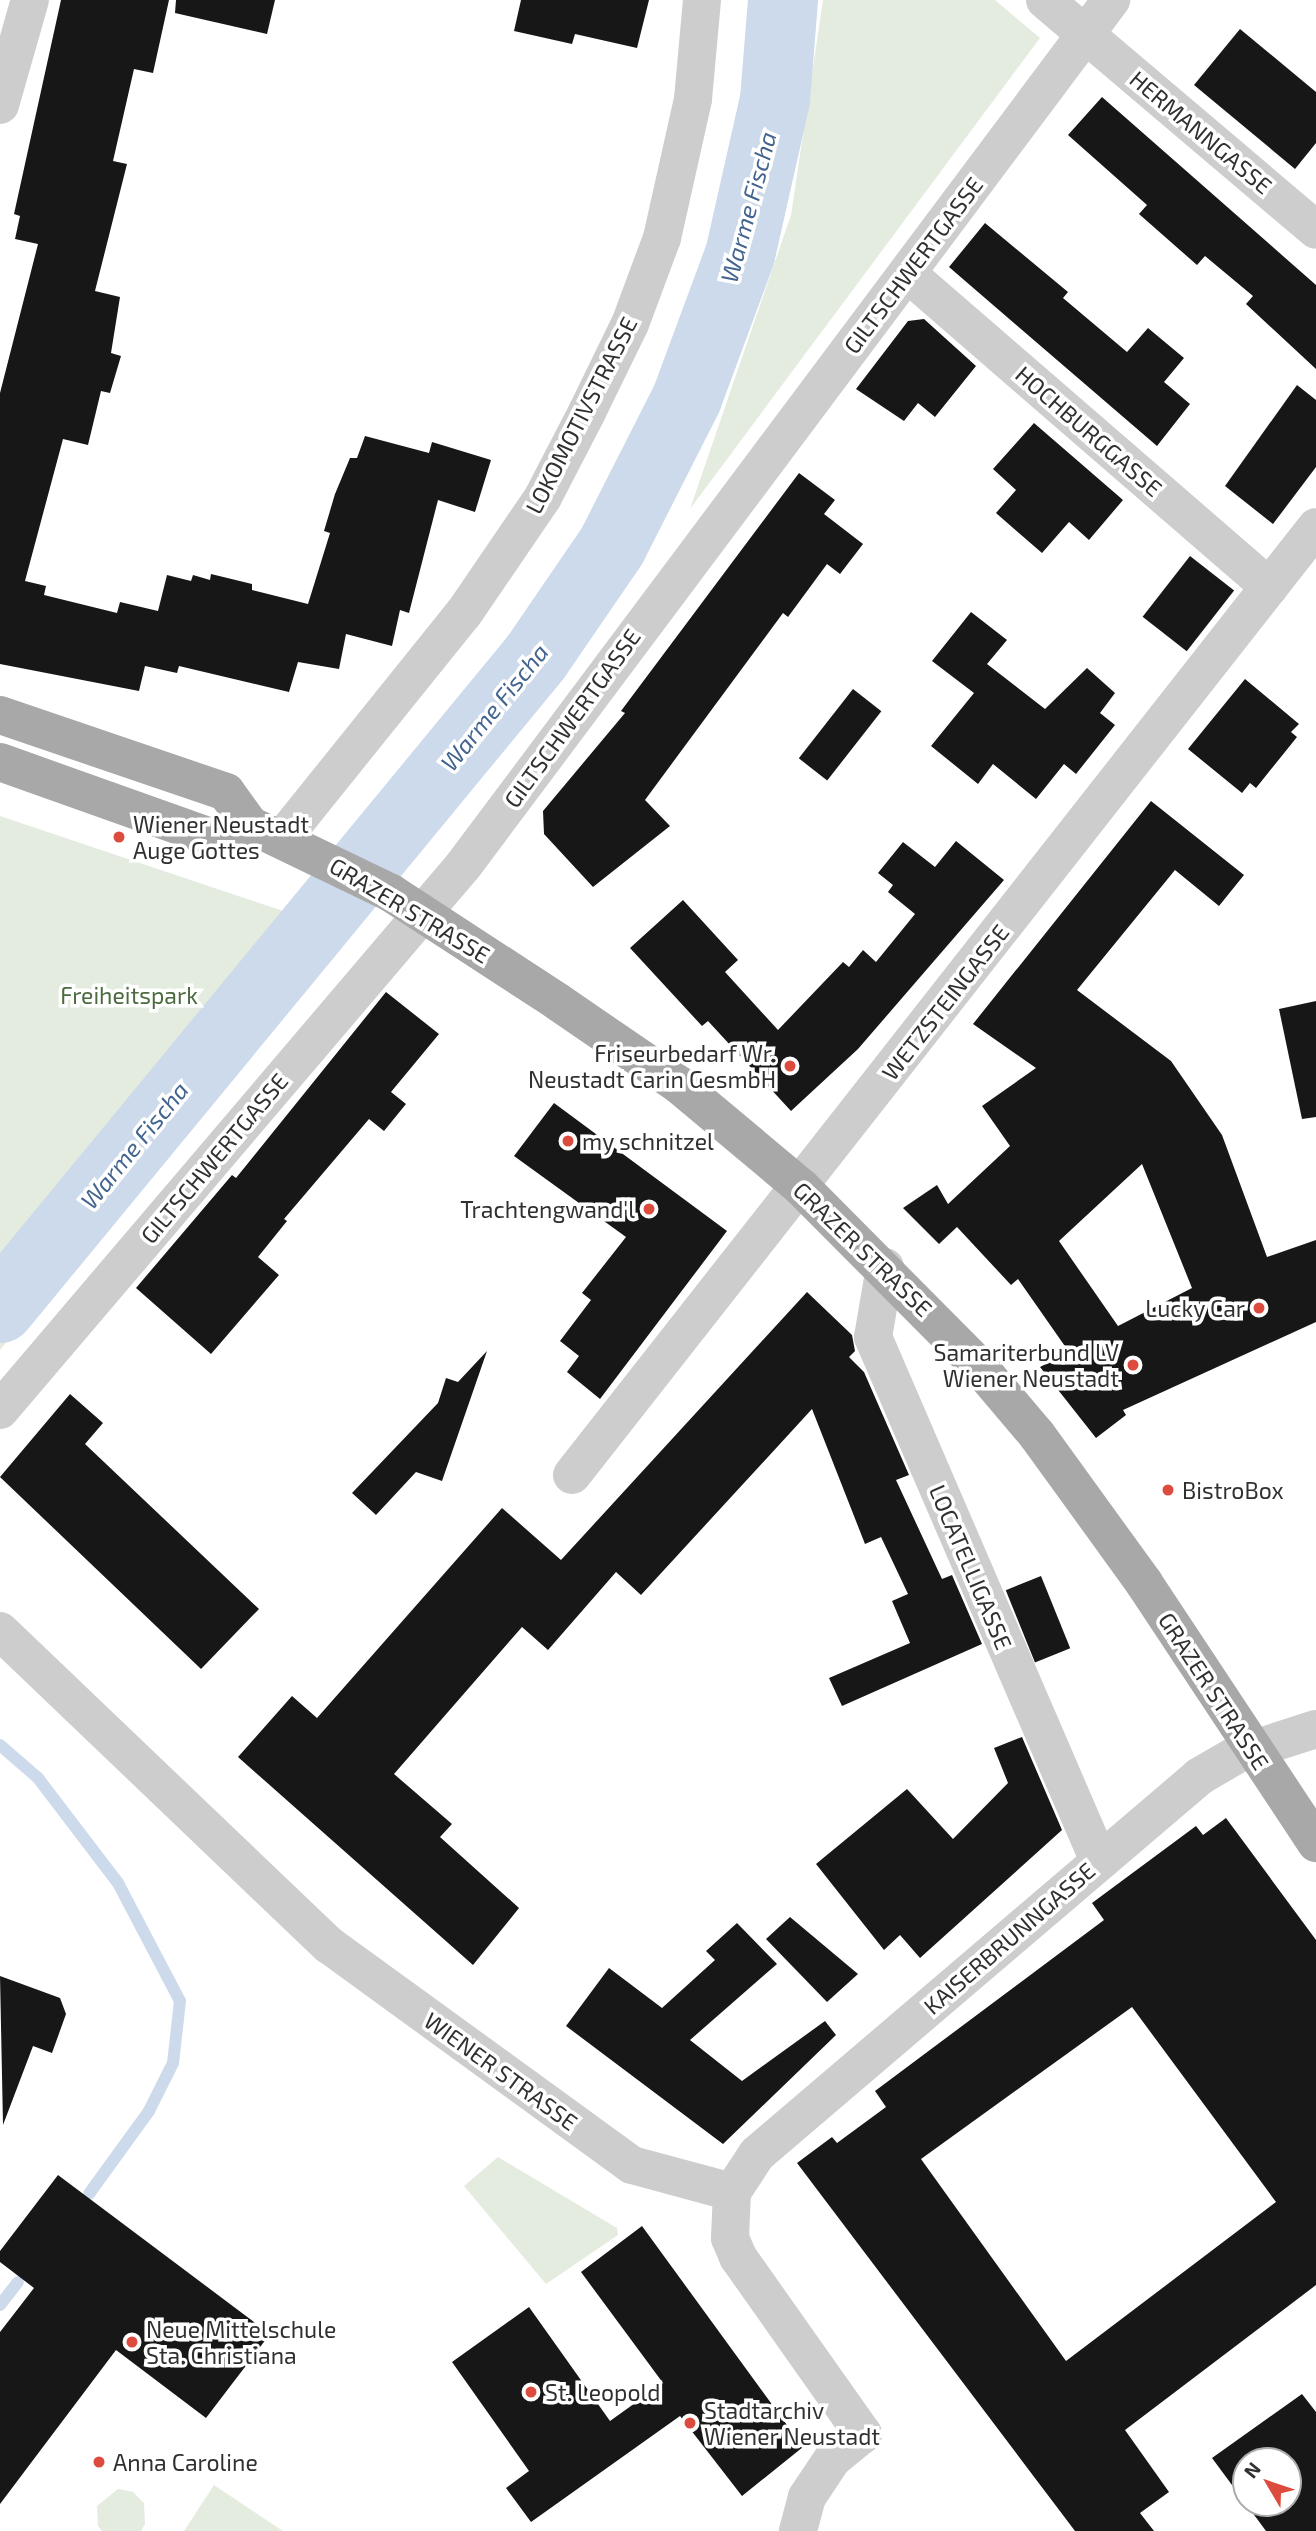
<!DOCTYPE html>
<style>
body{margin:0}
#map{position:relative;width:1316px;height:2531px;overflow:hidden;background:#fff;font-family:"Exo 2",sans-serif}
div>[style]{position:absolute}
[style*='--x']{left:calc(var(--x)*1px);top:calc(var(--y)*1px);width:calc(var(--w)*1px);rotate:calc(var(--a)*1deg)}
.green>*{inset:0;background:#e4ecdf}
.stream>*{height:12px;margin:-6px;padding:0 6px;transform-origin:6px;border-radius:6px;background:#ccdaeb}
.river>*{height:70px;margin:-35px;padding:0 35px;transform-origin:35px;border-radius:35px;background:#ccdaeb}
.building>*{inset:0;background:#171717;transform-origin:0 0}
.minor>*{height:38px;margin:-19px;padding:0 19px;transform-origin:19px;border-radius:19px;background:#cdcdcd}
.major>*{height:38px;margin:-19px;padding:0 19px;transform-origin:19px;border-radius:19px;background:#a8a8a8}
.dots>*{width:19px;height:19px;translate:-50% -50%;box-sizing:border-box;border:4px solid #fff;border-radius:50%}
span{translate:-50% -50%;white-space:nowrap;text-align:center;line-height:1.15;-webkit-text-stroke:7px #fff;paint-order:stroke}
.street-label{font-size:23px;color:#303030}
.poi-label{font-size:23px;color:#303030}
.left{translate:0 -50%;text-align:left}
.right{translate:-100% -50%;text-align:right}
.park-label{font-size:23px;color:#4c6a3f}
.water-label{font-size:24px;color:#42648f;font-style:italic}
.north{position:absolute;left:1232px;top:2447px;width:70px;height:70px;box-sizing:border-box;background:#fff;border:2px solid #acacac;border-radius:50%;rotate:309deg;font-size:19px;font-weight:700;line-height:28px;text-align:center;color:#303030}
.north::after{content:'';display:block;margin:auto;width:24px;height:32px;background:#dc4b3d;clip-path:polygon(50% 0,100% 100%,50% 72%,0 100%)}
</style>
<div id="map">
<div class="green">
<i style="clip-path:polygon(823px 0,995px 0,1040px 38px,690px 509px,791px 215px)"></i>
<i style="clip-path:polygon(0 816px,283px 911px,339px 944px,0 1350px)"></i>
<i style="clip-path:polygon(498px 2157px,617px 2228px,618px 2235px,546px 2284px,464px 2186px)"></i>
<i style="clip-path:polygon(214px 2485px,283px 2531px,184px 2531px)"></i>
<i style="clip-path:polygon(118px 2489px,133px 2492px,144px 2503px,145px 2524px,141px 2531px,102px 2531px,98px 2526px,97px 2506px)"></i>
</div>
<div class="stream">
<i style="--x:0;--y:1745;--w:50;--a:41"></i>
<i style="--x:38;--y:1778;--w:132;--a:52.7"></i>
<i style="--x:118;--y:1883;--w:133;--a:62.3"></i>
<i style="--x:180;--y:2001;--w:62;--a:96.4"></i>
<i style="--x:173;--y:2063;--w:54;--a:116.6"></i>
<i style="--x:149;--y:2111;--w:102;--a:125.9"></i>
<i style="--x:0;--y:2305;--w:29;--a:-52"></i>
</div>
<div class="river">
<i style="--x:0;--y:1308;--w:843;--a:-50.53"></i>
<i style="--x:536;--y:657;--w:135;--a:-55.6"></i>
<i style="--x:612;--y:546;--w:166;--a:-63.1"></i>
<i style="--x:687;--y:398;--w:153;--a:-69.7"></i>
<i style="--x:740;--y:255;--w:159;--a:-77.3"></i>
<i style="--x:775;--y:100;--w:100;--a:-85.4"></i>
</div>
<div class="building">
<i style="clip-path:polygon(61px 0,169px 0,153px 73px,134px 69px,113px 161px,127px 164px,95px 291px,120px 297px,111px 353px,121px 356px,110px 393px,101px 391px,88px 445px,63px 439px,25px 581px,46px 586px,44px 595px,117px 613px,120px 602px,158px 611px,167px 575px,191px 581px,193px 575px,210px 580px,211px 574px,252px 584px,252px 590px,308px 604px,330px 533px,324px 531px,335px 494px,350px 458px,357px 458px,365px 436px,429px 453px,432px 442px,491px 460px,475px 512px,438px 500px,409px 613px,400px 610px,392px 646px,346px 634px,339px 669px,298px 662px,289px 692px,179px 666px,177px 673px,145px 666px,139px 691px,0 664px,0 393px,38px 244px,15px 239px,20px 216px,14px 214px)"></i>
<i style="clip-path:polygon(176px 0,275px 0,267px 34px,175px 13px)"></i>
<i style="clip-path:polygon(521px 0,649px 0,637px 48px,575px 34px,572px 44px,514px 31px)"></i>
<i style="clip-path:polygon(1240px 29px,1316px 92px,1316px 143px,1295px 169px,1194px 85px)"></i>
<i style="clip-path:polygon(1102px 97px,1316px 285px,1316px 369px,1246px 304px,1253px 296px,1205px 256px,1197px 265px,1139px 214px,1147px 205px,1068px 135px)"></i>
<i style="clip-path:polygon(985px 223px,1068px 292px,1063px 298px,1127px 352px,1148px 328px,1184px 358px,1164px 382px,1190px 404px,1157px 446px,949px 267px)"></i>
<i style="clip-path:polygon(924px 319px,976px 366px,935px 417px,918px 403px,904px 421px,856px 389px,908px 321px)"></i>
<i style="clip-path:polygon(1297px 385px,1316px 400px,1316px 467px,1273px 524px,1225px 486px)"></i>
<i style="clip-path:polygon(1034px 423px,1123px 500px,1089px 540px,1069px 522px,1042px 553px,996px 513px,1016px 490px,993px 469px)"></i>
<i style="clip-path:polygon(799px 473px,835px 500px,824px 514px,863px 544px,840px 574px,827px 564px,788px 617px,783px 613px,645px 800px,670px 826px,593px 887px,544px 834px,543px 811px,625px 713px,621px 711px)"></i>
<i style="left:1190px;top:556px;width:56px;height:77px;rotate:38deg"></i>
<i style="clip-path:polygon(971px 612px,1007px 640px,987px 664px,1045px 709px,1087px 668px,1115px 693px,1100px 713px,1115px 725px,1076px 774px,1064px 764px,1036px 799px,993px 764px,978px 784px,931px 746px,974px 693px,932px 661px)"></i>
<i style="clip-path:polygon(1245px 679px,1299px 724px,1291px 732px,1297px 737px,1256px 788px,1250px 783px,1242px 793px,1188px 749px)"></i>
<i style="left:853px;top:689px;width:36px;height:88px;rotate:38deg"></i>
<i style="clip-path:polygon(evenodd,1151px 801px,1244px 875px,1219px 906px,1175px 870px,1077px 990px,1171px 1061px,1222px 1135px,1267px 1257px,1316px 1240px,1316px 1322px,1123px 1410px,1126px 1415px,1096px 1438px,1040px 1367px,1069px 1352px,1018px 1279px,1011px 1285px,957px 1227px,939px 1244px,903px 1208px,937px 1185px,948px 1204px,1010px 1146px,982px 1106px,1036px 1068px,973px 1024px,1151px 801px,1142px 1164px,1192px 1288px,1118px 1326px,1059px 1241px,1142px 1164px)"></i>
<i style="clip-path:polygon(956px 841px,1004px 880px,858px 1049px,791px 1111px,708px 1021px,702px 1026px,630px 948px,683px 900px,738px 960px,725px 972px,778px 1030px,843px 962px,849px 967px,863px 950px,876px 962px,915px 914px,888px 892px,893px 885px,878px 873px,903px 842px,935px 867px)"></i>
<i style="clip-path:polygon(386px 992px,439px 1034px,391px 1092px,406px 1104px,384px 1131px,369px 1119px,284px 1219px,287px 1221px,258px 1257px,279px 1275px,211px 1354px,136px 1288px,232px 1175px,236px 1178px)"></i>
<i style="clip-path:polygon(1316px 1001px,1316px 1117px,1302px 1119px,1279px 1009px)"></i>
<i style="clip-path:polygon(554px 1103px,727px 1231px,600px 1399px,567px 1372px,579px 1356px,560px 1341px,591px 1300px,582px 1293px,626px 1237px,514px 1156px)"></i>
<i style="clip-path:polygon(807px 1292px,852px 1335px,855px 1351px,849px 1357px,864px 1372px,909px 1475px,896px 1480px,942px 1579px,952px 1575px,982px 1644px,842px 1706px,829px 1678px,910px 1643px,892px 1601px,908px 1594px,881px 1537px,865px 1544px,812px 1409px,641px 1595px,616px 1572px,548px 1650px,522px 1627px,394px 1774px,452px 1824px,440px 1837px,519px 1908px,473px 1965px,238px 1757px,292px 1696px,317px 1718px,502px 1508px,561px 1560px)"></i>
<i style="clip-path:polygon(487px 1351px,442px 1481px,416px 1472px,376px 1515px,352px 1493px,438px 1403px,446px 1378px,458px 1382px)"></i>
<i style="clip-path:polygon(70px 1394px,103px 1423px,85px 1444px,259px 1609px,201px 1669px,0 1477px)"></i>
<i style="left:1041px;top:1576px;width:78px;height:38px;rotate:68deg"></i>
<i style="clip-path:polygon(1022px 1737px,1062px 1830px,920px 1958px,900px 1935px,884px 1950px,816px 1864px,907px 1789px,953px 1839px,1008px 1783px,994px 1748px)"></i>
<i style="clip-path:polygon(evenodd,1226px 1818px,1316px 1940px,1316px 2285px,1125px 2430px,1169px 2492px,1140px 2513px,1154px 2531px,1075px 2531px,797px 2163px,832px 2137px,837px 2143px,886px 2107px,875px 2091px,1104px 1920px,1092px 1903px,1196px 1826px,1203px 1835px,1226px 1818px,1132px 2007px,1276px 2202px,1066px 2361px,921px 2159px,1132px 2007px)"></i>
<i style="clip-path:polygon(790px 1917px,858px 1974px,827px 2002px,766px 1939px)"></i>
<i style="clip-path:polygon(737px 1923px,777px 1964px,690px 2040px,742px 2081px,825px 2021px,836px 2035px,723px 2144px,566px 2026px,609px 1968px,662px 2008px,715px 1960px,706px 1951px)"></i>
<i style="clip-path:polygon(0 1976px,60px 1998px,66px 2014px,52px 2053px,33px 2046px,3px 2125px)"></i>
<i style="clip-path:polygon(58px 2175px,270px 2334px,206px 2418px,116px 2350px,0 2504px,0 2332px,34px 2288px,0 2262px,0 2251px)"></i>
<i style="clip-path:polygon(642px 2226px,803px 2447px,742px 2496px,680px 2416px,531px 2522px,506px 2488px,529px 2471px,452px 2362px,529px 2307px,610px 2421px,663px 2383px,581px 2272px)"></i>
<i style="clip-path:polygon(evenodd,1302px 2394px,1316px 2412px,1316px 2531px,1266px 2531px,1212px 2458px,1302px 2394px,1246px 2461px,1288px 2461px,1288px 2503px,1246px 2503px,1246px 2461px)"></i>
</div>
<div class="minor">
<i style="--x:1045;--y:0;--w:355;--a:40.3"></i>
<i style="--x:0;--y:105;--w:109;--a:-74.1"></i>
<i style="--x:908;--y:274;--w:478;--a:40.9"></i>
<i style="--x:282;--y:839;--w:290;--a:-51.2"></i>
<i style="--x:464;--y:613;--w:140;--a:-55.7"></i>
<i style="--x:543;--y:497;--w:96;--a:-62.6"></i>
<i style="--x:587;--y:412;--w:98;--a:-64"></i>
<i style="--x:630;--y:324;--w:92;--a:-69.6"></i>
<i style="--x:662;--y:238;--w:142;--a:-77.4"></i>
<i style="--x:693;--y:99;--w:99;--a:-84.8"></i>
<i style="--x:885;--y:1267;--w:71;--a:99.7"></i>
<i style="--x:873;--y:1337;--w:571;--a:66.67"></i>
<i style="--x:0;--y:1410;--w:714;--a:-49.6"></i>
<i style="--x:463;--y:866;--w:1082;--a:-53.19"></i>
<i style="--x:572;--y:1475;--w:1205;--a:-51.87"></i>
<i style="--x:0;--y:1631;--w:455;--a:43.7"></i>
<i style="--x:329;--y:1945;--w:374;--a:36"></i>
<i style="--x:632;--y:2165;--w:104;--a:15.1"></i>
<i style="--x:732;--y:2192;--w:45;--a:-56.7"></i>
<i style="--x:757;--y:2154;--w:582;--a:-40.47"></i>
<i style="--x:1200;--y:1776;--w:44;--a:-30.1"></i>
<i style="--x:1238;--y:1754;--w:82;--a:-17.8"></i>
<i style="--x:732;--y:2192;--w:46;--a:92.5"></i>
<i style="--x:730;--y:2238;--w:21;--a:67"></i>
<i style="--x:738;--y:2257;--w:217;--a:54.8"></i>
<i style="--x:863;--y:2434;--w:38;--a:141"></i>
<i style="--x:833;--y:2458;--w:47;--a:123.7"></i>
<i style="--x:807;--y:2497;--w:35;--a:105"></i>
</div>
<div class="major">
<i style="--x:0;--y:715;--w:239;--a:18.8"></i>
<i style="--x:226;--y:792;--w:41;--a:54"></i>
<i style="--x:250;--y:825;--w:157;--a:25.7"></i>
<i style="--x:391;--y:893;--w:199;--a:33.1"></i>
<i style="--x:558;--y:1002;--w:147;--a:34.4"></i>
<i style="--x:679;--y:1085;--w:159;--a:39.9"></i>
<i style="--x:801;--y:1187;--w:248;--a:45.2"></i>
<i style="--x:976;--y:1363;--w:94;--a:49.7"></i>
<i style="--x:1037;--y:1435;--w:183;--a:54.1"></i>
<i style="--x:1144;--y:1583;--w:312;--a:56.5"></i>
<i style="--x:0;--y:762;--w:227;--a:19.6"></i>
<i style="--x:214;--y:838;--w:38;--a:-20"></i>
</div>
<div class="dots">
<i style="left:119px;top:837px;background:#dc4b3d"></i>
<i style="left:790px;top:1066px;background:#dc4b3d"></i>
<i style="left:568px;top:1141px;background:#dc4b3d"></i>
<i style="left:649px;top:1209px;background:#dc4b3d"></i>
<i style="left:1259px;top:1308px;background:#dc4b3d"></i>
<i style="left:1133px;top:1365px;background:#dc4b3d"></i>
<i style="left:1168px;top:1490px;background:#dc4b3d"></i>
<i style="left:132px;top:2342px;background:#dc4b3d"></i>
<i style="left:531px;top:2392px;background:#dc4b3d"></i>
<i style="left:690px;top:2423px;background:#dc4b3d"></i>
<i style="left:99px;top:2462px;background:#dc4b3d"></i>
</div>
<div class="street-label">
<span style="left:1201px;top:132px;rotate:40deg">HERMANNGASSE</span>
<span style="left:913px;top:265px;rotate:-53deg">GILTSCHWERTGASSE</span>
<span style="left:581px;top:415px;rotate:-63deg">LOKOMOTIVSTRASSE</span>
<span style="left:1089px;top:431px;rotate:41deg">HOCHBURGGASSE</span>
<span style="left:572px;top:718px;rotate:-54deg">GILTSCHWERTGASSE</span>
<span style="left:410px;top:910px;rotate:31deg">GRAZER STRASSE</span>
<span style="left:945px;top:1002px;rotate:-52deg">WETZSTEINGASSE</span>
<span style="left:214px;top:1158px;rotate:-50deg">GILTSCHWERTGASSE</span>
<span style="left:863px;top:1249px;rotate:44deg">GRAZER STRASSE</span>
<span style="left:971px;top:1567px;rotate:67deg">LOCATELLIGASSE</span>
<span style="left:1214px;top:1691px;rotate:57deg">GRAZER STRASSE</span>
<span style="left:1009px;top:1938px;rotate:-41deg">KAISERBRUNNGASSE</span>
<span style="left:501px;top:2071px;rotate:36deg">WIENER STRASSE</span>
</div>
<div class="poi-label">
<span class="left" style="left:133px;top:837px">Wiener Neustadt<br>Auge Gottes</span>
<span class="right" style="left:776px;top:1066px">Friseurbedarf Wr.<br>Neustadt Carin GesmbH</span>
<span class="left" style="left:582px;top:1141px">my schnitzel</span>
<span class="right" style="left:635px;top:1209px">Trachtengwand'l</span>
<span class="right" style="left:1245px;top:1308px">Lucky Car</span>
<span class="right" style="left:1119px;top:1365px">Samariterbund LV<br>Wiener Neustadt</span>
<span class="left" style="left:1182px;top:1490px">BistroBox</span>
<span class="left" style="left:146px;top:2342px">Neue Mittelschule<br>Sta. Christiana</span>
<span class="left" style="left:545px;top:2392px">St. Leopold</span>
<span class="left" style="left:704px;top:2423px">Stadtarchiv<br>Wiener Neustadt</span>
<span class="left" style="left:113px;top:2462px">Anna Caroline</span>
</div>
<div class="park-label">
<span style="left:129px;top:995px">Freiheitspark</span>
</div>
<div class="water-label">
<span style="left:748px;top:207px;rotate:-75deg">Warme Fischa</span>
<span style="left:494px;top:707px;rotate:-51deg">Warme Fischa</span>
<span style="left:134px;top:1145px;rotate:-51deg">Warme Fischa</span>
</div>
<div class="north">N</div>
</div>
